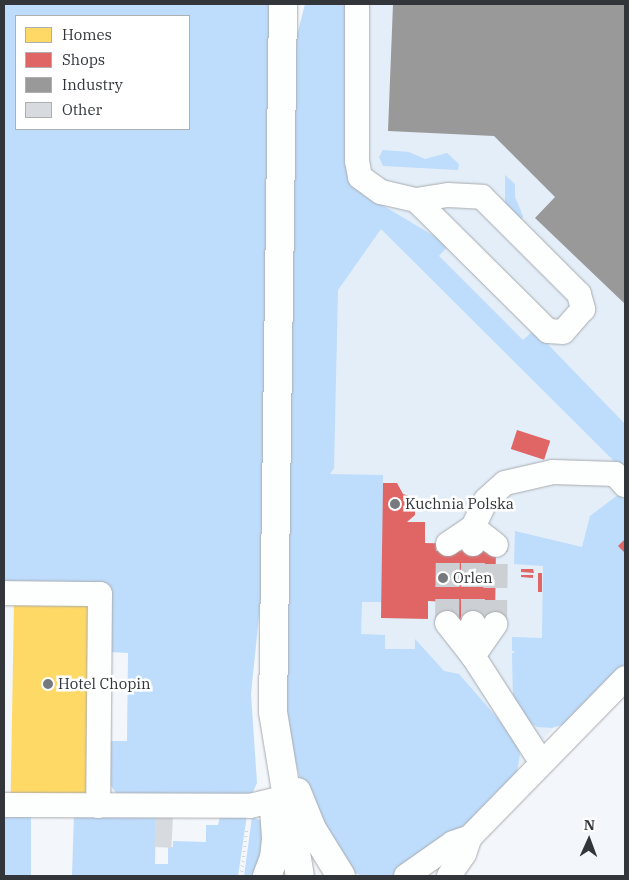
<!DOCTYPE html>
<style>
body{margin:0}
#map{position:relative;width:629px;height:880px;overflow:hidden;background:#f3f6fa;font-family:"IBM Plex Serif",serif}
div>[style]{position:absolute}
[style*='--x']{left:calc(var(--x)*1px);top:calc(var(--y)*1px);width:calc(var(--w)*1px);rotate:calc(var(--a)*1deg)}
.built>*{inset:0;background:#e3eef9}
.green>*{inset:0;background:#bedcfb;transform-origin:0 0}
.homes>*{inset:0;background:#ffd966;transform-origin:0 0}
.shops>*{inset:0;background:#e06666;transform-origin:0 0}
.industry>*{inset:0;background:#999}
.building>*{inset:0;background:#d7dade;transform-origin:0 0}
.minor-tunnel>*{height:24px;margin-top:-12px;transform-origin:0;background:repeating-linear-gradient(90deg,#ccd0d4 0 24px,transparent 0 36px)}
.path>*{height:3px;margin-top:-1.5px;transform-origin:0;background:repeating-linear-gradient(90deg,#d5d6d8 0 1px,transparent 0 5px)}
.roads{filter:drop-shadow(0 0 1px #a8abae) drop-shadow(0 0 1px #a8abae)}
.minor>*{height:24px;margin:-12px;padding:0 12px;transform-origin:12px;border-radius:12px;background:#fdfefe}
.major>*{height:28px;margin:-14px;padding:0 14px;transform-origin:14px;border-radius:14px;background:#fdfefe}
.dots>*{width:14px;height:14px;translate:-50% -50%;box-sizing:border-box;border:2px solid #fff;border-radius:50%}
span{translate:-50% -50%;white-space:nowrap;text-align:center;line-height:1.15;-webkit-text-stroke:5px #fff;paint-order:stroke}
.poi-label{font-size:15px;color:#32363b}
.left{translate:0 -50%;text-align:left}
.frame{position:absolute;inset:0;border:5px solid #32363b;pointer-events:none}
.legend{position:absolute;left:15px;top:15px;width:175px;height:115px;box-sizing:border-box;background:#fff;border:1px solid #adafb1;margin:0;padding:6px 9px;list-style:none;font-size:15px;color:#32363b}
.legend li{display:flex;align-items:center;gap:10px;height:25px}
.legend b{width:25px;border:1px solid #adafb1}
.north{position:absolute;left:564px;top:815px;width:50px;height:50px;-webkit-text-stroke:4px #fff;paint-order:stroke;rotate:2deg;font-size:14px;font-weight:700;line-height:20px;text-align:center;color:#32363b}
.north::after{content:'';display:block;margin:auto;width:18px;height:22px;background:#32363b;clip-path:polygon(50% 0,100% 100%,50% 72%,0 100%)}
</style>
<div id="map">
<div class="built">
<i style="clip-path:polygon(339px 4px,625px 4px,625px 650px,520px 765px,461px 824px,308px 751px)"></i>
</div>
<div class="green">
<i style="clip-path:polygon(evenodd,4px 4px,271px 4px,264px 567px,251px 694px,257px 783px,251px 796px,116px 793px,109px 783px,108px 741px,127px 741px,128px 653px,109px 652px,4px 586px,4px 4px,16px 16px,189px 16px,189px 129px,16px 129px,16px 16px)"></i>
<i style="clip-path:polygon(305px 4px,347px 4px,367px 196px,449px 245px,439px 256px,523px 340px,534px 330px,625px 424px,625px 472px,381px 229px,338px 290px,334px 468px,330px 474px,383px 475px,382px 602px,362px 602px,361px 634px,385px 635px,385px 649px,415px 649px,415px 639px,444px 671px,459px 674px,513px 736px,520px 754px,517px 772px,485px 808px,435px 851px,397px 876px,362px 876px,348px 870px,304px 793px,284px 720px,292px 117px,297px 35px)"></i>
<i style="clip-path:polygon(383px 150px,409px 152px,425px 159px,447px 153px,459px 164px,458px 170px,383px 166px,379px 157px)"></i>
<i style="clip-path:polygon(505px 175px,515px 184px,515px 197px,523px 216px,521px 223px,505px 204px)"></i>
<i style="clip-path:polygon(619px 494px,625px 500px,625px 664px,568px 723px,552px 728px,537px 727px,528px 722px,513px 698px,512px 654px,515px 651px,512px 651px,512px 637px,542px 638px,543px 566px,514px 564px,515px 531px,582px 547px,590px 516px)"></i>
<i style="left:4px;top:811px;width:27px;height:65px"></i>
<i style="clip-path:polygon(74px 813px,156px 816px,155px 864px,168px 864px,168px 847px,173px 847px,173px 841px,206px 842px,206px 825px,218px 825px,220px 817px,233px 818px,235px 814px,247px 815px,238px 876px,72px 876px)"></i>
<i style="clip-path:polygon(252px 817px,262px 821px,268px 831px,256px 876px,244px 876px)"></i>
</div>
<div class="homes">
<i style="left:14px;top:604px;width:79px;height:192px;rotate:1deg"></i>
</div>
<div class="shops">
<i style="left:517px;top:430px;width:35px;height:20px;rotate:18deg"></i>
<i style="clip-path:polygon(383px 483px,397px 483px,403px 494px,415px 498px,415px 515px,407px 522px,425px 522px,425px 543px,496px 545px,495px 624px,447px 623px,447px 602px,428px 601px,428px 619px,381px 618px)"></i>
<i style="clip-path:polygon(625px 539px,625px 553px,618px 546px)"></i>
<i style="clip-path:polygon(533px 569px,534px 573px,521px 572px,521px 569px)"></i>
<i style="left:538px;top:573px;width:4px;height:19px"></i>
<i style="clip-path:polygon(533px 575px,533px 578px,521px 577px,521px 575px)"></i>
</div>
<div class="industry">
<i style="clip-path:polygon(393px 4px,625px 4px,625px 304px,535px 218px,555px 197px,494px 136px,388px 131px)"></i>
</div>
<div class="building">
<i style="left:156px;top:816px;width:17px;height:31px;rotate:3deg"></i>
</div>
<div class="minor-tunnel">
<i style="--x:447;--y:623;--w:79;--a:-89.3"></i>
<i style="--x:473;--y:623;--w:79;--a:-90"></i>
<i style="--x:495;--y:624;--w:79;--a:-89.3"></i>
</div>
<div class="path">
<i style="--x:241;--y:876;--w:49;--a:-83"></i>
</div>
<div class="roads">
<div class="minor">
<i style="--x:357;--y:4;--w:157;--a:90"></i>
<i style="--x:357;--y:161;--w:16;--a:79"></i>
<i style="--x:360;--y:177;--w:26;--a:36"></i>
<i style="--x:381;--y:192;--w:36;--a:13"></i>
<i style="--x:416;--y:200;--w:32;--a:-9"></i>
<i style="--x:448;--y:195;--w:34;--a:3"></i>
<i style="--x:482;--y:197;--w:137;--a:45"></i>
<i style="--x:579;--y:294;--w:16;--a:75"></i>
<i style="--x:583;--y:309;--w:30;--a:131"></i>
<i style="--x:563;--y:332;--w:15;--a:-176"></i>
<i style="--x:548;--y:331;--w:186;--a:-135.2"></i>
<i style="--x:448;--y:544;--w:30;--a:-34"></i>
<i style="--x:473;--y:527;--w:29;--a:38"></i>
<i style="--x:473;--y:544;--w:17;--a:-90"></i>
<i style="--x:473;--y:527;--w:30;--a:-64"></i>
<i style="--x:486;--y:500;--w:25;--a:-42"></i>
<i style="--x:505;--y:483;--w:49;--a:-12.9"></i>
<i style="--x:553;--y:472;--w:62;--a:1.8"></i>
<i style="--x:615;--y:474;--w:15;--a:48"></i>
<i style="--x:4;--y:593;--w:96;--a:0.6"></i>
<i style="--x:100;--y:594;--w:212;--a:90.5"></i>
<i style="--x:447;--y:623;--w:42;--a:51.8"></i>
<i style="--x:473;--y:656;--w:39;--a:-55"></i>
<i style="--x:473;--y:623;--w:33;--a:90"></i>
<i style="--x:473;--y:656;--w:127;--a:57.2"></i>
<i style="--x:4;--y:805;--w:246;--a:0.2"></i>
<i style="--x:250;--y:806;--w:42;--a:-13.7"></i>
<i style="--x:406;--y:876;--w:57;--a:-35.1"></i>
<i style="--x:453;--y:843;--w:18;--a:-19"></i>
<i style="--x:449;--y:876;--w:27;--a:-56"></i>
<i style="--x:464;--y:854;--w:18;--a:-71"></i>
<i style="--x:470;--y:837;--w:222;--a:-45.7"></i>
</div>
<div class="major">
<i style="--x:283;--y:4;--w:708;--a:90.81"></i>
<i style="--x:273;--y:712;--w:166;--a:80.7"></i>
<i style="--x:297;--y:792;--w:40;--a:68"></i>
<i style="--x:312;--y:829;--w:55;--a:58.3"></i>
<i style="--x:267;--y:876;--w:19;--a:-69"></i>
<i style="--x:274;--y:858;--w:20;--a:-84"></i>
<i style="--x:276;--y:838;--w:29;--a:-94"></i>
</div>
</div>
<div class="dots">
<i style="left:395px;top:504px;background:#76797e"></i>
<i style="left:443px;top:578px;background:#76797e"></i>
<i style="left:48px;top:684px;background:#76797e"></i>
</div>
<div class="poi-label">
<span class="left" style="left:405px;top:504px">Kuchnia Polska</span>
<span class="left" style="left:453px;top:578px">Orlen</span>
<span class="left" style="left:58px;top:684px">Hotel Chopin</span>
</div>
<div class="frame"></div>
<ul class="legend">
<li><b style="height:14px;background:#ffd966"></b>Homes</li>
<li><b style="height:14px;background:#e06666"></b>Shops</li>
<li><b style="height:14px;background:#999"></b>Industry</li>
<li><b style="height:14px;background:#d7dade"></b>Other</li>
</ul>
<div class="north">N</div>
</div>
